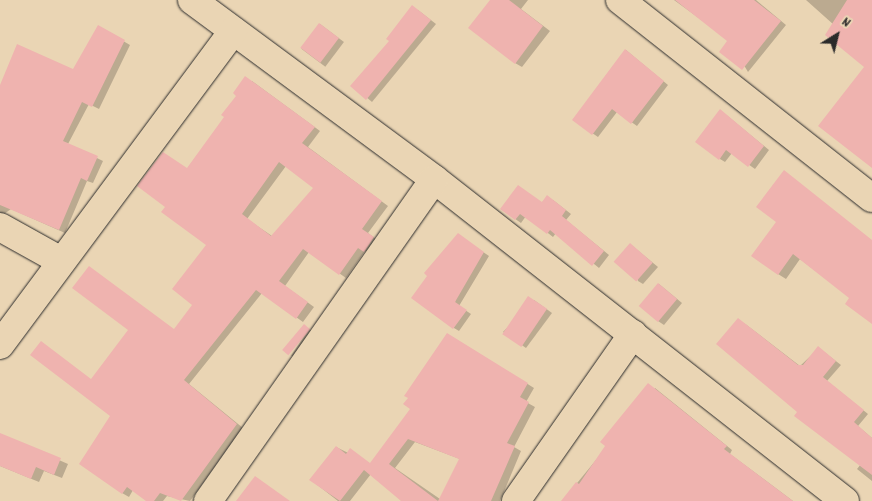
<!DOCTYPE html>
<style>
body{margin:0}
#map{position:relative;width:872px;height:501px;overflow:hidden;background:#ead5b4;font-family:Dekko,sans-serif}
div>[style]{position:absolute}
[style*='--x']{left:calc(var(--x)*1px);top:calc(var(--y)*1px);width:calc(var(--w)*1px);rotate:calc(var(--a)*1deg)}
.shadow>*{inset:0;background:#0003;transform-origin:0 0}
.building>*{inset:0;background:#efb3af;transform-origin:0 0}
.roads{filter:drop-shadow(0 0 1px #2b2b2b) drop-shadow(0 0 1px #2b2b2b)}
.minor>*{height:28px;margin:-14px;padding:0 14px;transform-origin:14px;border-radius:14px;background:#ead5b4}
span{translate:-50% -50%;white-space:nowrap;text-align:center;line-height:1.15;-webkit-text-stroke:5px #ead5b4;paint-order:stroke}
.north{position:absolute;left:812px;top:10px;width:50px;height:50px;-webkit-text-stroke:4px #ead5b4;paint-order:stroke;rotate:36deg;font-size:14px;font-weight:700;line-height:20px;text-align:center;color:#2b2b2b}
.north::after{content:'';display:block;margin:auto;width:18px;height:22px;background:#2b2b2b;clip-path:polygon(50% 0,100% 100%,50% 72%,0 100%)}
</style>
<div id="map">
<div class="shadow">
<i style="clip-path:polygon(491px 0,528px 0,521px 9px,550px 31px,522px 67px,515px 63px)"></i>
<i style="clip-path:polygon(674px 0,756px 0,786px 25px,748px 72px,729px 40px)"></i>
<i style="clip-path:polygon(806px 0,872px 0,872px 167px,866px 67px,834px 25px)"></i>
<i style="clip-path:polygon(418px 10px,436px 24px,372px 102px,352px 85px)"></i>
<i style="left:320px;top:24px;width:30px;height:31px;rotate:37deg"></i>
<i style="clip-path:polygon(99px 27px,130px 45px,99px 109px,89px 104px,68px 144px,103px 161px,93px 183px,87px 181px,65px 233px,11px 209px,0 217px,0 87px,73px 71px)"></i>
<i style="clip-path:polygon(626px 50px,668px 85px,637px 126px,617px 112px,598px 137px,573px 120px)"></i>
<i style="clip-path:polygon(evenodd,252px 81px,320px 131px,308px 147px,388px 206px,368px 233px,380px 242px,371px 255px,365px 251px,346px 278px,309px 252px,285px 286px,314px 307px,303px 322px,262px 293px,189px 384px,243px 428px,190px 501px,167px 496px,163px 501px,148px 501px,133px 490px,129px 497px,122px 493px,112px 416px,92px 380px,175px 330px,194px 304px,208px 245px,187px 169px,252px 81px,286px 166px,315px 188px,272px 236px,247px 219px,286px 166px)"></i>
<i style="clip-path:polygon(725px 114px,769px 150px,755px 169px,732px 153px,725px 162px,720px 159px)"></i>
<i style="clip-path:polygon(784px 172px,872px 241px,872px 322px,851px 298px,800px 259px,786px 279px,778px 274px,777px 222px)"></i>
<i style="clip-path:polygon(553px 200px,571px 214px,566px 220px,609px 255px,599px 268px,556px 233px,553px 237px,526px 216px,521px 223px,501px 209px)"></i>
<i style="clip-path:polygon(458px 235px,489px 256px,459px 306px,471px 314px,459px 331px,454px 328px)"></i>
<i style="clip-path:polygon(630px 244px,658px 267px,643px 284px,638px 281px)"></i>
<i style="clip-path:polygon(659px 284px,682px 303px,664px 325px,658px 321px)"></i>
<i style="clip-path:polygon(534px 300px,552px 313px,526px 348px,503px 332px)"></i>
<i style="clip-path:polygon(744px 323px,800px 366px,819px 348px,841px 365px,827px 381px,868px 414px,858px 426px,872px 438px,872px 481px,857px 469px,861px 464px,796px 416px,799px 412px)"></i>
<i style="left:309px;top:329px;width:7px;height:32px;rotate:34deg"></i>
<i style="clip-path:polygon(evenodd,447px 334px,534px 388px,526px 402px,535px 407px,514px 447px,521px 451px,500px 501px,404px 501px,371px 474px,350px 501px,338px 501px,311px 480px,336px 447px,371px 464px,412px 408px,447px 334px,415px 442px,460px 459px,440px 499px,395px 468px,415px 442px)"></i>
<i style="clip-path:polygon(655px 388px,732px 450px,730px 454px,793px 501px,564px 499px)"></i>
<i style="clip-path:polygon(0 434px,68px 464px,62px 478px,44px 471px,39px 482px,0 466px)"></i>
</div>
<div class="building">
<i style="clip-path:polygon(490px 0,509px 0,543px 26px,515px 64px,468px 28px)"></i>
<i style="clip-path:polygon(675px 0,754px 0,781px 21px,742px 70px,719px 52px,727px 41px)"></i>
<i style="clip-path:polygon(847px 0,872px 0,872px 168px,818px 126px,864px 67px,825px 35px)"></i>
<i style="clip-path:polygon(412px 5px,431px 20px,366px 100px,350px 86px,389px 41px,386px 39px)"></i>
<i style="left:319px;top:23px;width:25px;height:31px;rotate:37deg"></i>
<i style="clip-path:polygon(98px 25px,125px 40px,92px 107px,82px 102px,63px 141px,98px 156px,87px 181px,81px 178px,59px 230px,0 205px,0 85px,17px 44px,73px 69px)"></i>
<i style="clip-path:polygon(625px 49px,664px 81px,631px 124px,612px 109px,592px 135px,572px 120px)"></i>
<i style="clip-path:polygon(evenodd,245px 76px,315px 127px,302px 143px,382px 201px,362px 229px,374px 237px,364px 252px,358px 248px,339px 275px,303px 249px,279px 281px,308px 302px,296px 319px,256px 290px,184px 380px,237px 424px,181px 501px,160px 493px,154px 501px,146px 501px,127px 487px,122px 494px,79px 464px,110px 416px,30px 355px,41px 341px,91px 379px,128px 330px,72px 288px,89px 266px,174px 329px,192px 305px,172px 289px,206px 245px,161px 212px,165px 207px,137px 186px,163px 152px,187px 168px,224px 117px,221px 115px,236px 96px,233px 93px,245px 76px,279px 162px,313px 188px,271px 236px,242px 214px,279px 162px)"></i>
<i style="clip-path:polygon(720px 109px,764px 146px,748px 167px,726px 150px,719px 160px,695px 142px)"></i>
<i style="clip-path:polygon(784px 170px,872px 240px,872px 324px,845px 304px,849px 298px,793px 254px,778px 275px,751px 256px,776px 222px,756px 207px)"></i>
<i style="clip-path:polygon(518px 185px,542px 202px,547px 195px,566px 210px,562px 216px,604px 251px,592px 266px,550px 230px,547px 234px,520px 214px,515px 220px,500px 209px)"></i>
<i style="clip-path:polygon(458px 233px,484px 252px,455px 302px,467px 310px,453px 329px,411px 298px,427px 276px,424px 273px)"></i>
<i style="left:630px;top:243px;width:30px;height:25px;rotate:41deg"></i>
<i style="left:658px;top:283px;width:25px;height:30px;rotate:40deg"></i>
<i style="left:528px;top:296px;width:23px;height:46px;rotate:34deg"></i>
<i style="clip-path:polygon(738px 318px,798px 365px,803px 365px,818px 346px,836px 361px,823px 377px,864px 410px,854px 422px,872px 438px,872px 475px,794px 416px,797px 412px,716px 344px)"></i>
<i style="left:304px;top:324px;width:8px;height:34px;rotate:40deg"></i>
<i style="clip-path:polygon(447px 333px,528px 383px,520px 397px,529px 402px,507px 443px,515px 446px,491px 501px,438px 501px,459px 459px,408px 439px,389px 464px,438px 501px,401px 501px,364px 470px,340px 501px,309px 480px,336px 446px,346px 454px,350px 448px,370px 463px,410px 409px,403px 404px,408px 398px,404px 396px)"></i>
<i style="clip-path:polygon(648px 383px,727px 446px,724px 449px,793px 501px,561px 501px,576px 482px,579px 484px,605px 446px,600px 442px)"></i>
<i style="clip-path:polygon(0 433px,61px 458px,54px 475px,36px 467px,31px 479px,0 466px)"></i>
<i style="clip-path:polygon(255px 476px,290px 501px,236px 501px)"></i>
</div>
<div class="roads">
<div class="minor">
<i style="--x:192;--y:0;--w:301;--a:36.5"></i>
<i style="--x:434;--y:179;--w:522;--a:38.08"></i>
<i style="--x:620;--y:0;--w:320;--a:38.2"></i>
<i style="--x:0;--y:227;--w:70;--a:29.1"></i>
<i style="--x:0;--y:345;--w:391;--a:-53.4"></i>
<i style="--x:208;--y:501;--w:393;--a:-54.9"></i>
<i style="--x:516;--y:501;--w:204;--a:-55"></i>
</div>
</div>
<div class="north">N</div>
</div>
